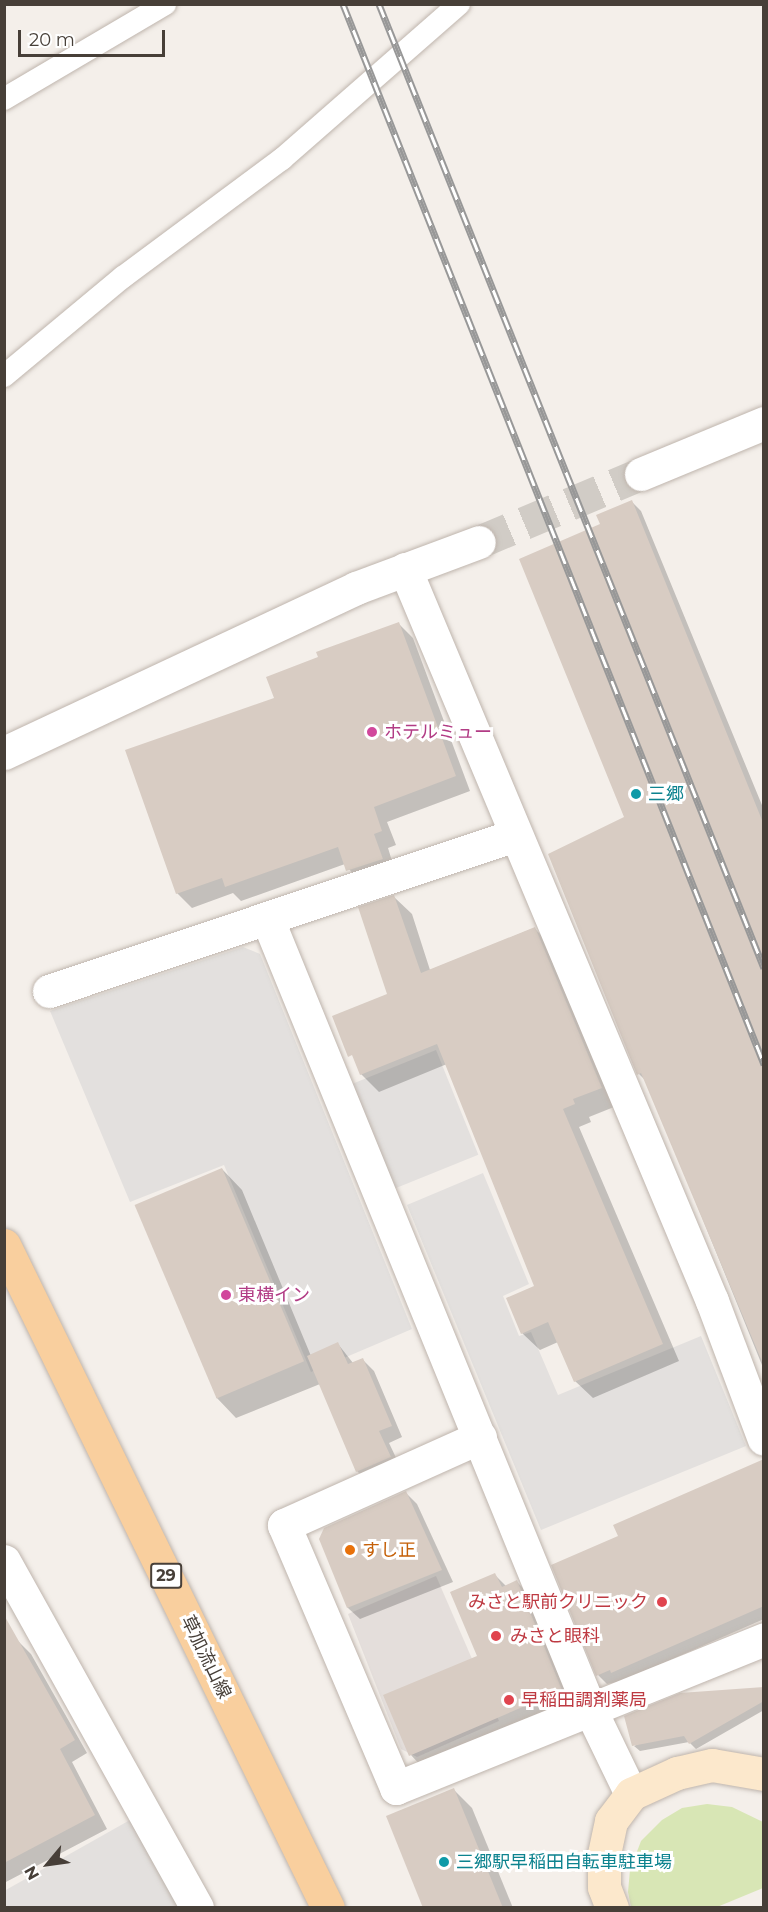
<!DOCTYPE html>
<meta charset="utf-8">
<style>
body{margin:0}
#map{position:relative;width:768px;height:1912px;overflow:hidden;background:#f4efea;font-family:Montserrat,"Noto Sans JP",sans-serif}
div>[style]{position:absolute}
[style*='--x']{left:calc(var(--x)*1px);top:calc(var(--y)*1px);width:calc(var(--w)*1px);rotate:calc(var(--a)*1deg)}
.industrial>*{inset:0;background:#e4dedb}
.green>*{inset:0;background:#d8e6b5}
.parking>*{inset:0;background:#e3e0de;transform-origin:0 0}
.shadow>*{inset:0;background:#0003}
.building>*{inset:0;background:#d8ccc3;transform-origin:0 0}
.street-tunnel>*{height:33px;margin-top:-16.5px;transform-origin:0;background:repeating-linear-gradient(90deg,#d1ccc6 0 33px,transparent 0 49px)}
.roads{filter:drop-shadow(0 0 2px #bfb5ad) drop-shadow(0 0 2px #bfb5ad)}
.lane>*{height:22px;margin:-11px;padding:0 11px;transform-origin:11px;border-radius:11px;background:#fff}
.street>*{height:33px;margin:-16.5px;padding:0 16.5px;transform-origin:16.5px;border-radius:16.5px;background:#fff}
.secondary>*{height:33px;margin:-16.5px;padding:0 16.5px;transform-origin:16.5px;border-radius:16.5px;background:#fce8cc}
.primary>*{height:33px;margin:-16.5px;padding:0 16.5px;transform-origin:16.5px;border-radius:16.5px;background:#f9cf9e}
.rail>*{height:7px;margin-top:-3.5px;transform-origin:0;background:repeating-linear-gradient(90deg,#fff 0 14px,#989898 0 28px);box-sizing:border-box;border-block:2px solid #989898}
.dots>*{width:16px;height:16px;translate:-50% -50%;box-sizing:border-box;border:3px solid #fff;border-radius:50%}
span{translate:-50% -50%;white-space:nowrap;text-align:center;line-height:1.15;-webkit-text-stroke:6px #fff;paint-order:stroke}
.shield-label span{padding:2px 4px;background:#fff;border:2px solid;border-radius:4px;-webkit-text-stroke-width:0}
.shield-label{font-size:16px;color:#473f38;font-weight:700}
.hotel-label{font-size:18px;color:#b23c85}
.left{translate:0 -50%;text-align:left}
.culture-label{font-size:18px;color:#0d838f}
.food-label{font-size:18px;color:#c56008}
.health-label{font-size:18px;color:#be3a42}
.right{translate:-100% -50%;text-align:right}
.street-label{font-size:18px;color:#473f38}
.frame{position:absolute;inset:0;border:6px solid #473f38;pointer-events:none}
.north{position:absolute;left:18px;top:1834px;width:60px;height:60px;-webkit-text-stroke:4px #fff;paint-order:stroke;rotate:241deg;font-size:16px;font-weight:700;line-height:24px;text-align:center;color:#473f38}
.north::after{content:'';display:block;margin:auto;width:21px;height:27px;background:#473f38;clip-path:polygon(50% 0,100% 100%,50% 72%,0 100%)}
.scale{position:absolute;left:18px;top:30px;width:147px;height:27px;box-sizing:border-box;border:3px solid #473f38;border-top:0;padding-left:8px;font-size:18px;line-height:21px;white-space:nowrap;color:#473f38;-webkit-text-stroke:4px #fff;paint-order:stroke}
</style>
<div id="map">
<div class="industrial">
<i style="clip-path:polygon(436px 1576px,499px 1721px,417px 1757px,401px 1749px,348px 1614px)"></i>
</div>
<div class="green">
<i style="clip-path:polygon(707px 1804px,732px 1807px,763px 1822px,763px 1888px,717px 1907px,631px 1907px,628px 1892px,630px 1870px,641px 1841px,662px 1820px,682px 1808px)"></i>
</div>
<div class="parking">
<i style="clip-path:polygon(243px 947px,260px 954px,412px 1329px,311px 1372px,224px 1165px,130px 1202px,50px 1011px)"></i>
<i style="left:436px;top:1050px;width:113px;height:90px;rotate:68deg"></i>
<i style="clip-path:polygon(483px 1173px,529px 1284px,503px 1296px,519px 1336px,531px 1332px,558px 1395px,701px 1336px,746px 1446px,541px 1530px,407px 1205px)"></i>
<i style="clip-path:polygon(130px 1820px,179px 1907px,5px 1907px,4px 1891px)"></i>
</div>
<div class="shadow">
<i style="clip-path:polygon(632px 502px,641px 511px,764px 810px,764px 1370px,647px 1082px,639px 1074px,625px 818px,602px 525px)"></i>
<i style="clip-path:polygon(398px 623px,413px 638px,470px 791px,387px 822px,396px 845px,388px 848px,396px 874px,362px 885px,345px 864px,241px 901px,233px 893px,192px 908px,177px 893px,276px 698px,319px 658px)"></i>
<i style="clip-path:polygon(394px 897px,412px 914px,430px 970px,534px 928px,552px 946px,619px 1105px,589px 1117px,591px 1122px,579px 1127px,679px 1361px,593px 1398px,575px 1381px,558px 1342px,540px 1350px,522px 1333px,536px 1287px,447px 1064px,379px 1092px,361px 1074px,389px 995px)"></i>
<i style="clip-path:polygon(222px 1169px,242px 1190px,311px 1356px,338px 1344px,353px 1363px,362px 1359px,374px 1371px,402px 1437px,389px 1443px,401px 1468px,369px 1483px,357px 1471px,320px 1384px,236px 1418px,216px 1397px)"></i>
<i style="clip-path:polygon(764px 1460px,764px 1619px,622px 1681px,607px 1684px,598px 1675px,620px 1536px)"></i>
<i style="clip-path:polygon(406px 1493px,417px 1504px,453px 1582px,360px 1619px,348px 1608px,320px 1539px)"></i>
<i style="clip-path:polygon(495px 1575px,506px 1586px,517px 1582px,528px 1593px,572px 1702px,422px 1767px,411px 1755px,385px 1696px,479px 1657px)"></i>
<i style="clip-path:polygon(18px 1641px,31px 1654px,87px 1753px,72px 1762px,107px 1829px,4px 1883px,4px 1649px)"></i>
<i style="clip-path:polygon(764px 1688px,764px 1710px,696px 1749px,689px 1742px,640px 1751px,634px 1746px)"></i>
<i style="clip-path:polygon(453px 1789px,472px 1808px,513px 1908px,425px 1908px)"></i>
</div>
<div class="building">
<i style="clip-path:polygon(632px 500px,764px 825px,763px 1364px,641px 1073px,637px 1075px,548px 854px,624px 817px,519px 559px,600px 524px,596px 515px)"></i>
<i style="clip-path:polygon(399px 622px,456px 776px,374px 807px,382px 831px,374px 834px,383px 859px,346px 871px,338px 847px,225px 887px,222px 878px,176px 894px,125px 750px,274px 698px,266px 677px,318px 657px,316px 652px)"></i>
<i style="clip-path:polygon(394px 895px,421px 973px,535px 927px,602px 1088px,573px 1099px,575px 1104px,563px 1109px,663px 1344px,574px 1382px,548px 1322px,521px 1334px,506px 1298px,534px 1286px,437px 1044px,360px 1075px,352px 1055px,348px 1057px,332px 1016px,387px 994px,358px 907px)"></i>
<i style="left:222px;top:1168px;width:210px;height:95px;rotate:67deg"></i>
<i style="clip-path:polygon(338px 1342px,348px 1364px,363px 1358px,392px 1426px,379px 1431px,391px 1457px,356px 1472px,307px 1356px)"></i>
<i style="clip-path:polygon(764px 1459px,764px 1606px,611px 1673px,610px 1670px,596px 1676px,551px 1565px,618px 1536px,613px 1525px)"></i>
<i style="clip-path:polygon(406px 1491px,442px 1570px,347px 1608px,319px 1539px,324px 1528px)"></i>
<i style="clip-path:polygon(495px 1573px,502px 1587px,517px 1580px,562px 1690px,409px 1756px,383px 1695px,477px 1656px,450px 1592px)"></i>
<i style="clip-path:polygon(4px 1615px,75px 1740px,60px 1749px,95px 1815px,4px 1863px)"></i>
<i style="clip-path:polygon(764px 1687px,764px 1701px,689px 1744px,684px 1736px,632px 1746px,624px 1716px,680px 1693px)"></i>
<i style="clip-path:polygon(454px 1788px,503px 1908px,423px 1908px,386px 1816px)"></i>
</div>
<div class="street-tunnel">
<i style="--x:479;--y:542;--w:176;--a:-22.8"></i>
</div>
<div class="roads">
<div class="lane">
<i style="--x:4;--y:99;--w:187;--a:-30.5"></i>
<i style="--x:4;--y:376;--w:155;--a:-39.8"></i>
<i style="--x:123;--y:277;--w:198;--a:-36.6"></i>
<i style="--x:282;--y:159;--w:235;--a:-41.2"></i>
</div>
<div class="street">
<i style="--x:641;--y:474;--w:133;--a:-22.5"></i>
<i style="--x:405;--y:569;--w:794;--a:67.25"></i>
<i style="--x:712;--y:1301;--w:147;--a:69.4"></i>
<i style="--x:4;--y:753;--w:389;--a:-25.1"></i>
<i style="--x:356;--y:588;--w:131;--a:-20.5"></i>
<i style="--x:267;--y:918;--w:852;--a:67.8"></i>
<i style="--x:589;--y:1707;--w:97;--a:64.2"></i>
<i style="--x:49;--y:991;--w:490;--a:-18.5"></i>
<i style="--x:480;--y:1437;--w:215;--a:155.8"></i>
<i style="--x:284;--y:1525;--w:286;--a:66.9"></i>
<i style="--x:396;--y:1788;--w:397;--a:-22"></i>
<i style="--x:4;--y:1561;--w:397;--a:60.9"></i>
</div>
<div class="secondary">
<i style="--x:612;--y:1908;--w:22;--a:-111"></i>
<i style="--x:604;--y:1887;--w:33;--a:-90"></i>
<i style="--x:604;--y:1854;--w:34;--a:-78"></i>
<i style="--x:611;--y:1821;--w:34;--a:-53"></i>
<i style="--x:631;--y:1794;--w:51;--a:-24.5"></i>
<i style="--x:677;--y:1773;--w:36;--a:-13"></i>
<i style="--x:712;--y:1765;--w:53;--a:9.8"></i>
</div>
<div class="primary">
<i style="--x:4;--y:1245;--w:738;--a:63.96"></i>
</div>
</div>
<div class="rail">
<i style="--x:343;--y:4;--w:1141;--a:68.34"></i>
<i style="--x:379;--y:4;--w:1038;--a:68.23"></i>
</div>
<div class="dots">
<i style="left:372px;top:732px;background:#d1479c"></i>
<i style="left:636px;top:794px;background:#0f9aa8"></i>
<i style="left:226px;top:1295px;background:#d1479c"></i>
<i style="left:350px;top:1550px;background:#e8710a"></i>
<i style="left:662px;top:1602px;background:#e0444e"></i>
<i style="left:496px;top:1636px;background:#e0444e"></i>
<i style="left:509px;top:1700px;background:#e0444e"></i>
<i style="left:444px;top:1862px;background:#0f9aa8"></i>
</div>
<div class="shield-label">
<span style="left:166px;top:1576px">29</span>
</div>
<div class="hotel-label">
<span class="left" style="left:384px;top:732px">ホテルミュー</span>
<span class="left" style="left:238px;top:1295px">東横イン</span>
</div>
<div class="culture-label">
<span class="left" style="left:648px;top:794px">三郷</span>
<span class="left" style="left:456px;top:1862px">三郷駅早稲田自転車駐車場</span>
</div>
<div class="food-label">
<span class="left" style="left:362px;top:1550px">すし正</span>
</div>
<div class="health-label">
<span class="right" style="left:648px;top:1602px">みさと駅前クリニック</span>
<span class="left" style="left:510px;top:1636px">みさと眼科</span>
<span class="left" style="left:521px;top:1700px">早稲田調剤薬局</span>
</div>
<div class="street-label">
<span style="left:206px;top:1657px;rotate:64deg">草加流山線</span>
</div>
<div class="frame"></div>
<div class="north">N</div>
<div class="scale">20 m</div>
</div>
